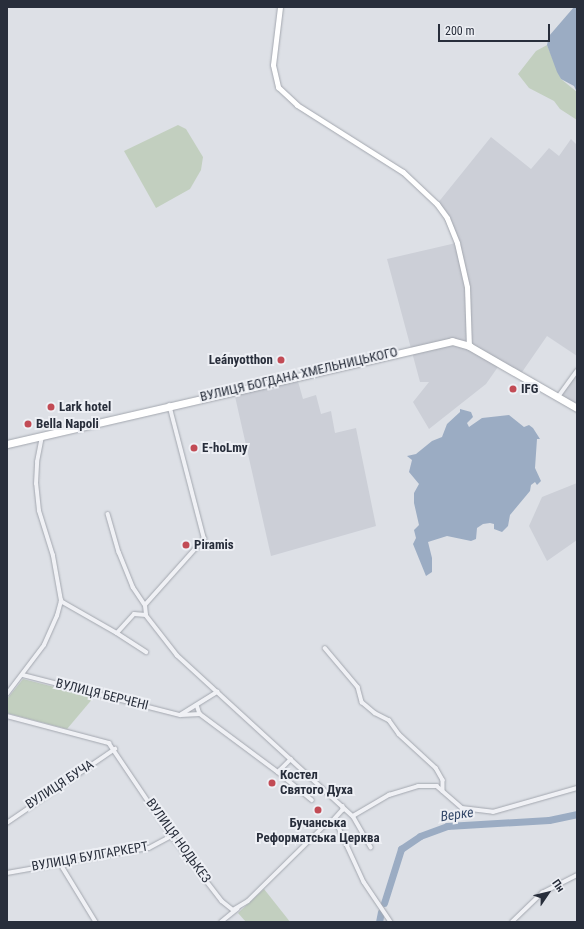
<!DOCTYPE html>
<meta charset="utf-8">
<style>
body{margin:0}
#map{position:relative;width:584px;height:929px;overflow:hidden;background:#dde0e6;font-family:"Roboto Condensed",sans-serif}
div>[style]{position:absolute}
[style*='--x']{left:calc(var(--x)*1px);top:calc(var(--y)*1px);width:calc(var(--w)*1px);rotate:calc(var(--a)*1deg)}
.built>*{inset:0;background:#cccfd7}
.green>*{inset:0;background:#c2cfbf}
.water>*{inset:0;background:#9bacc3}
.river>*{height:7px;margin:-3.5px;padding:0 3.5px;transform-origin:3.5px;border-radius:3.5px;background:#9bacc3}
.roads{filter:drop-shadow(0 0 1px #a3a7af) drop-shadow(0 0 1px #a3a7af)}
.street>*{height:3.5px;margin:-1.75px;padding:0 1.75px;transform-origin:1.75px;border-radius:1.75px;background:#f0f1f5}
.secondary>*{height:5px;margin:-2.5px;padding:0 2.5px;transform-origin:2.5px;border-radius:2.5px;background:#fff}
.highway>*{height:7px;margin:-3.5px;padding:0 3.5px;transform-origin:3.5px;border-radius:3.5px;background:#fff}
.dots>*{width:11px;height:11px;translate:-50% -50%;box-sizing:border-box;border:2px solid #edeff4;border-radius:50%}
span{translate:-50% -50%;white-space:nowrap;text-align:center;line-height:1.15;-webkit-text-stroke:4px #edeff4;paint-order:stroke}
.poi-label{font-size:13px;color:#282e3b;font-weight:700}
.right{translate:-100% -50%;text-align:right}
.left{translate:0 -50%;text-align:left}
.street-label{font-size:13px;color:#282e3b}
.water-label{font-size:14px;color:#364a6b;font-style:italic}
.frame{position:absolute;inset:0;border:8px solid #282e3b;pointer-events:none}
.north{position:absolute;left:528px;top:873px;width:40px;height:40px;-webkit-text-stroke:3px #edeff4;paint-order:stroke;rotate:55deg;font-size:11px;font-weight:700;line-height:16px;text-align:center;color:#282e3b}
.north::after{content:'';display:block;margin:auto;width:14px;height:18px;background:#282e3b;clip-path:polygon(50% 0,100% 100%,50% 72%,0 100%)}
.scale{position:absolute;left:438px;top:24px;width:112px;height:18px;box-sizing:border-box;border:2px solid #282e3b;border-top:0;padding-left:5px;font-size:12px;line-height:14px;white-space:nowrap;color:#282e3b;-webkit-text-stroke:3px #edeff4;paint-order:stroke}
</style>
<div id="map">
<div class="built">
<i style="clip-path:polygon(491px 137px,531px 169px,549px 148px,559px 156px,571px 139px,577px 145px,577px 356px,547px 336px,520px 375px,500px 364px,486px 384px,429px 429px,413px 402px,429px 382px,420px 382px,387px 259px,456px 243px,437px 204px)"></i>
<i style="clip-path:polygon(577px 371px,577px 408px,558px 397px)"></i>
<i style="clip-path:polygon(297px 378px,303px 399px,316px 395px,321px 414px,331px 411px,335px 433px,356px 428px,376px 526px,271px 556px,234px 392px)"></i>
<i style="clip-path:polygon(577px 483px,577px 540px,547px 561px,529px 526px,542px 497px)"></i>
</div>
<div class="green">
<i style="clip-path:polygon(547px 45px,561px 79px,577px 92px,577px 120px,560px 109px,554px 101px,529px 88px,518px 74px,536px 51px)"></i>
<i style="clip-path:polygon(178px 125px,186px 129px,203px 157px,201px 170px,190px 189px,156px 208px,124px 151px)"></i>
<i style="clip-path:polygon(23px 679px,94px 697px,67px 729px,7px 713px,7px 699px)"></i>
<i style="clip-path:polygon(264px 889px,287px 918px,290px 922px,246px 922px,238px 913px)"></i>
</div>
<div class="water">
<i style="clip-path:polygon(574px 7px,577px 7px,577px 92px,574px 86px,561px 79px,557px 72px,547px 45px,549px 36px)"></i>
<i style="clip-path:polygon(460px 409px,471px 412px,473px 417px,467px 423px,469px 427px,482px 418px,509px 415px,524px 427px,529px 425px,533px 428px,540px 439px,537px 439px,535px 468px,541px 481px,537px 485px,535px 482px,531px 485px,530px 491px,510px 515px,508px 526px,502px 532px,494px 529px,494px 524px,490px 523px,483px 524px,477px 528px,476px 539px,471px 541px,447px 536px,428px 542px,432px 558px,432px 572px,426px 576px,413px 544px,416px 538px,414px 530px,419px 525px,414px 503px,414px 493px,419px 484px,409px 472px,412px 460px,407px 456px,416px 454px,432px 441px,442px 437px,447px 424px,460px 412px)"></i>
</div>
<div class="river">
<i style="--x:384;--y:903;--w:57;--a:-72.5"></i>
<i style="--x:401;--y:849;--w:23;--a:-34"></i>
<i style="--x:420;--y:836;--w:29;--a:-20"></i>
<i style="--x:447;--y:826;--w:102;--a:-3.4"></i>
<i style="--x:549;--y:820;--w:29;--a:-12"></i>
<i style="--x:379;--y:922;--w:10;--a:-79"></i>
</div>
<div class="roads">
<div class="street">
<i style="--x:558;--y:397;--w:32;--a:-54"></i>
<i style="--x:108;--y:514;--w:40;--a:74"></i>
<i style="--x:119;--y:552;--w:38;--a:68"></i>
<i style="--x:133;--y:587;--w:22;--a:56"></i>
<i style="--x:61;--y:601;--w:64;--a:29.7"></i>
<i style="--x:117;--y:633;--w:25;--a:-48"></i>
<i style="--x:134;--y:614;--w:12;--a:5"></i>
<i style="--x:146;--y:615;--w:51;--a:52.2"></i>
<i style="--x:177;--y:655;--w:239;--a:42.5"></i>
<i style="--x:353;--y:816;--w:36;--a:60"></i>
<i style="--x:146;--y:615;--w:10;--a:-96"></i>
<i style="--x:145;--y:605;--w:89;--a:-48.2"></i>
<i style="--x:204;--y:539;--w:138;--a:-104.6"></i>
<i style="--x:117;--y:633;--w:35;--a:33"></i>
<i style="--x:325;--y:648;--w:51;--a:49.8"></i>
<i style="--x:358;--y:687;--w:16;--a:75"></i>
<i style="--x:362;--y:702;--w:17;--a:40"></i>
<i style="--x:375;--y:713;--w:16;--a:27"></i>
<i style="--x:389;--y:720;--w:17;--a:54"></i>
<i style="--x:399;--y:734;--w:50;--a:42.6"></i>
<i style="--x:436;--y:768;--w:14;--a:60"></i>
<i style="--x:443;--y:780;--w:11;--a:90"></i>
<i style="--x:23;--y:675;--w:162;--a:14.3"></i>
<i style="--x:180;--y:715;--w:44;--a:-31.9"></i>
<i style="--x:7;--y:694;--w:61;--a:-52.9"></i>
<i style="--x:44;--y:645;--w:32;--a:-66"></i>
<i style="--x:57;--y:616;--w:16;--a:-75"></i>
<i style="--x:61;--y:601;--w:46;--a:-100.1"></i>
<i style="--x:53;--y:556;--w:47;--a:-107.3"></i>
<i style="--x:39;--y:511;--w:27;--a:-96"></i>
<i style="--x:36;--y:484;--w:22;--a:-87"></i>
<i style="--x:37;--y:462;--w:25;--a:-79"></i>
<i style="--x:197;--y:705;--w:9;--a:72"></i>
<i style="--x:200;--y:714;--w:97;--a:36.6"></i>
<i style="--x:278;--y:772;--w:18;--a:-45"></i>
<i style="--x:181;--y:715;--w:19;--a:-3"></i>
<i style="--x:7;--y:716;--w:106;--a:14.8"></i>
<i style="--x:109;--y:743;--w:111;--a:56"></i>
<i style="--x:171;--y:835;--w:83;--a:52.3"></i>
<i style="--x:222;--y:901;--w:14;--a:39"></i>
<i style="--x:233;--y:910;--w:17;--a:-31"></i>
<i style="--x:248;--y:901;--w:110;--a:-44.6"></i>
<i style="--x:326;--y:824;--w:10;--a:-29"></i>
<i style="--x:278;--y:772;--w:44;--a:39.5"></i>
<i style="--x:343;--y:806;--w:4;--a:90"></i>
<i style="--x:343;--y:810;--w:12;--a:132"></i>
<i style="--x:335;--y:819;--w:69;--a:65.3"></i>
<i style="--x:364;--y:882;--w:48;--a:56"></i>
<i style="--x:353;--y:816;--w:42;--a:-30.3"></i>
<i style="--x:389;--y:795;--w:30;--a:-17"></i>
<i style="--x:418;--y:786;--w:19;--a:0"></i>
<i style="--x:437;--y:786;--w:33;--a:41"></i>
<i style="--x:462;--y:808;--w:31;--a:7"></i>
<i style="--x:493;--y:812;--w:87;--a:-15.9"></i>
<i style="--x:7;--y:823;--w:131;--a:-34.4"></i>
<i style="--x:60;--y:863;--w:69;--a:58.6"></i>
<i style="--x:7;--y:873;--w:144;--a:-10"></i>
<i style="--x:149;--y:848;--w:26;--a:-28"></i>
<i style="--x:221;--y:922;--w:21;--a:-39"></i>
<i style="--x:512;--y:922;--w:42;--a:-44"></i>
<i style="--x:542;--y:893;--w:39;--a:-27"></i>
</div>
<div class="secondary">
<i style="--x:280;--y:7;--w:58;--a:96.9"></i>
<i style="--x:273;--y:65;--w:23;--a:77"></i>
<i style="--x:278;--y:87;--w:26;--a:43"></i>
<i style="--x:297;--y:105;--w:125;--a:32.3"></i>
<i style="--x:403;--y:172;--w:47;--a:43.3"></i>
<i style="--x:437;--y:204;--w:17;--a:54"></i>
<i style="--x:447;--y:218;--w:27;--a:68"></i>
<i style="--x:457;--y:243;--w:45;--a:77.2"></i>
<i style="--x:467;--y:287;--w:59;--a:88.1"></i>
</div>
<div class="highway">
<i style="--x:7;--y:444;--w:457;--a:-13"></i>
<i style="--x:452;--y:341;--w:18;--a:16"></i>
<i style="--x:469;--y:346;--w:125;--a:29.9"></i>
</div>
</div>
<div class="dots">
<i style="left:281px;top:360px;background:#c24b55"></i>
<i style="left:513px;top:389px;background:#c24b55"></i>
<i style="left:51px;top:407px;background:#c24b55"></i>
<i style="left:28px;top:424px;background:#c24b55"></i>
<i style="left:194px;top:448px;background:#c24b55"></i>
<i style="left:186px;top:545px;background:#c24b55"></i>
<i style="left:272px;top:783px;background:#c24b55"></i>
<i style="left:318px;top:810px;background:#c24b55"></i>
</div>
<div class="poi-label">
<span class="right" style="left:273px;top:360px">Leányotthon</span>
<span class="left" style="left:521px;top:389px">IFG</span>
<span class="left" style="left:59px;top:407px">Lark hotel</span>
<span class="left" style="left:36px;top:424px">Bella Napoli</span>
<span class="left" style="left:202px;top:448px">E-hoLmy</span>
<span class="left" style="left:194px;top:545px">Piramis</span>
<span class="left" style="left:280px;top:783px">Костел<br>Святого Духа</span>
<span style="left:318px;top:831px">Бучанська<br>Реформатська Церква</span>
</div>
<div class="street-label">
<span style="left:299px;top:375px;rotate:-13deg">ВУЛИЦЯ БОГДАНА ХМЕЛЬНИЦЬКОГО</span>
<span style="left:102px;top:695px;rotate:14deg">ВУЛИЦЯ БЕРЧЕНІ</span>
<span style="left:60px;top:785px;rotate:-33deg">ВУЛИЦЯ БУЧА</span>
<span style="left:178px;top:841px;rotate:54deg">ВУЛИЦЯ НОДЬКЕЗ</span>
<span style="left:90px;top:857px;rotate:-10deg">ВУЛИЦЯ БУЛГАРКЕРТ</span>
</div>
<div class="water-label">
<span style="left:457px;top:814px;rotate:-8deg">Верке</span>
</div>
<div class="frame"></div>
<div class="north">Пн</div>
<div class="scale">200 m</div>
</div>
